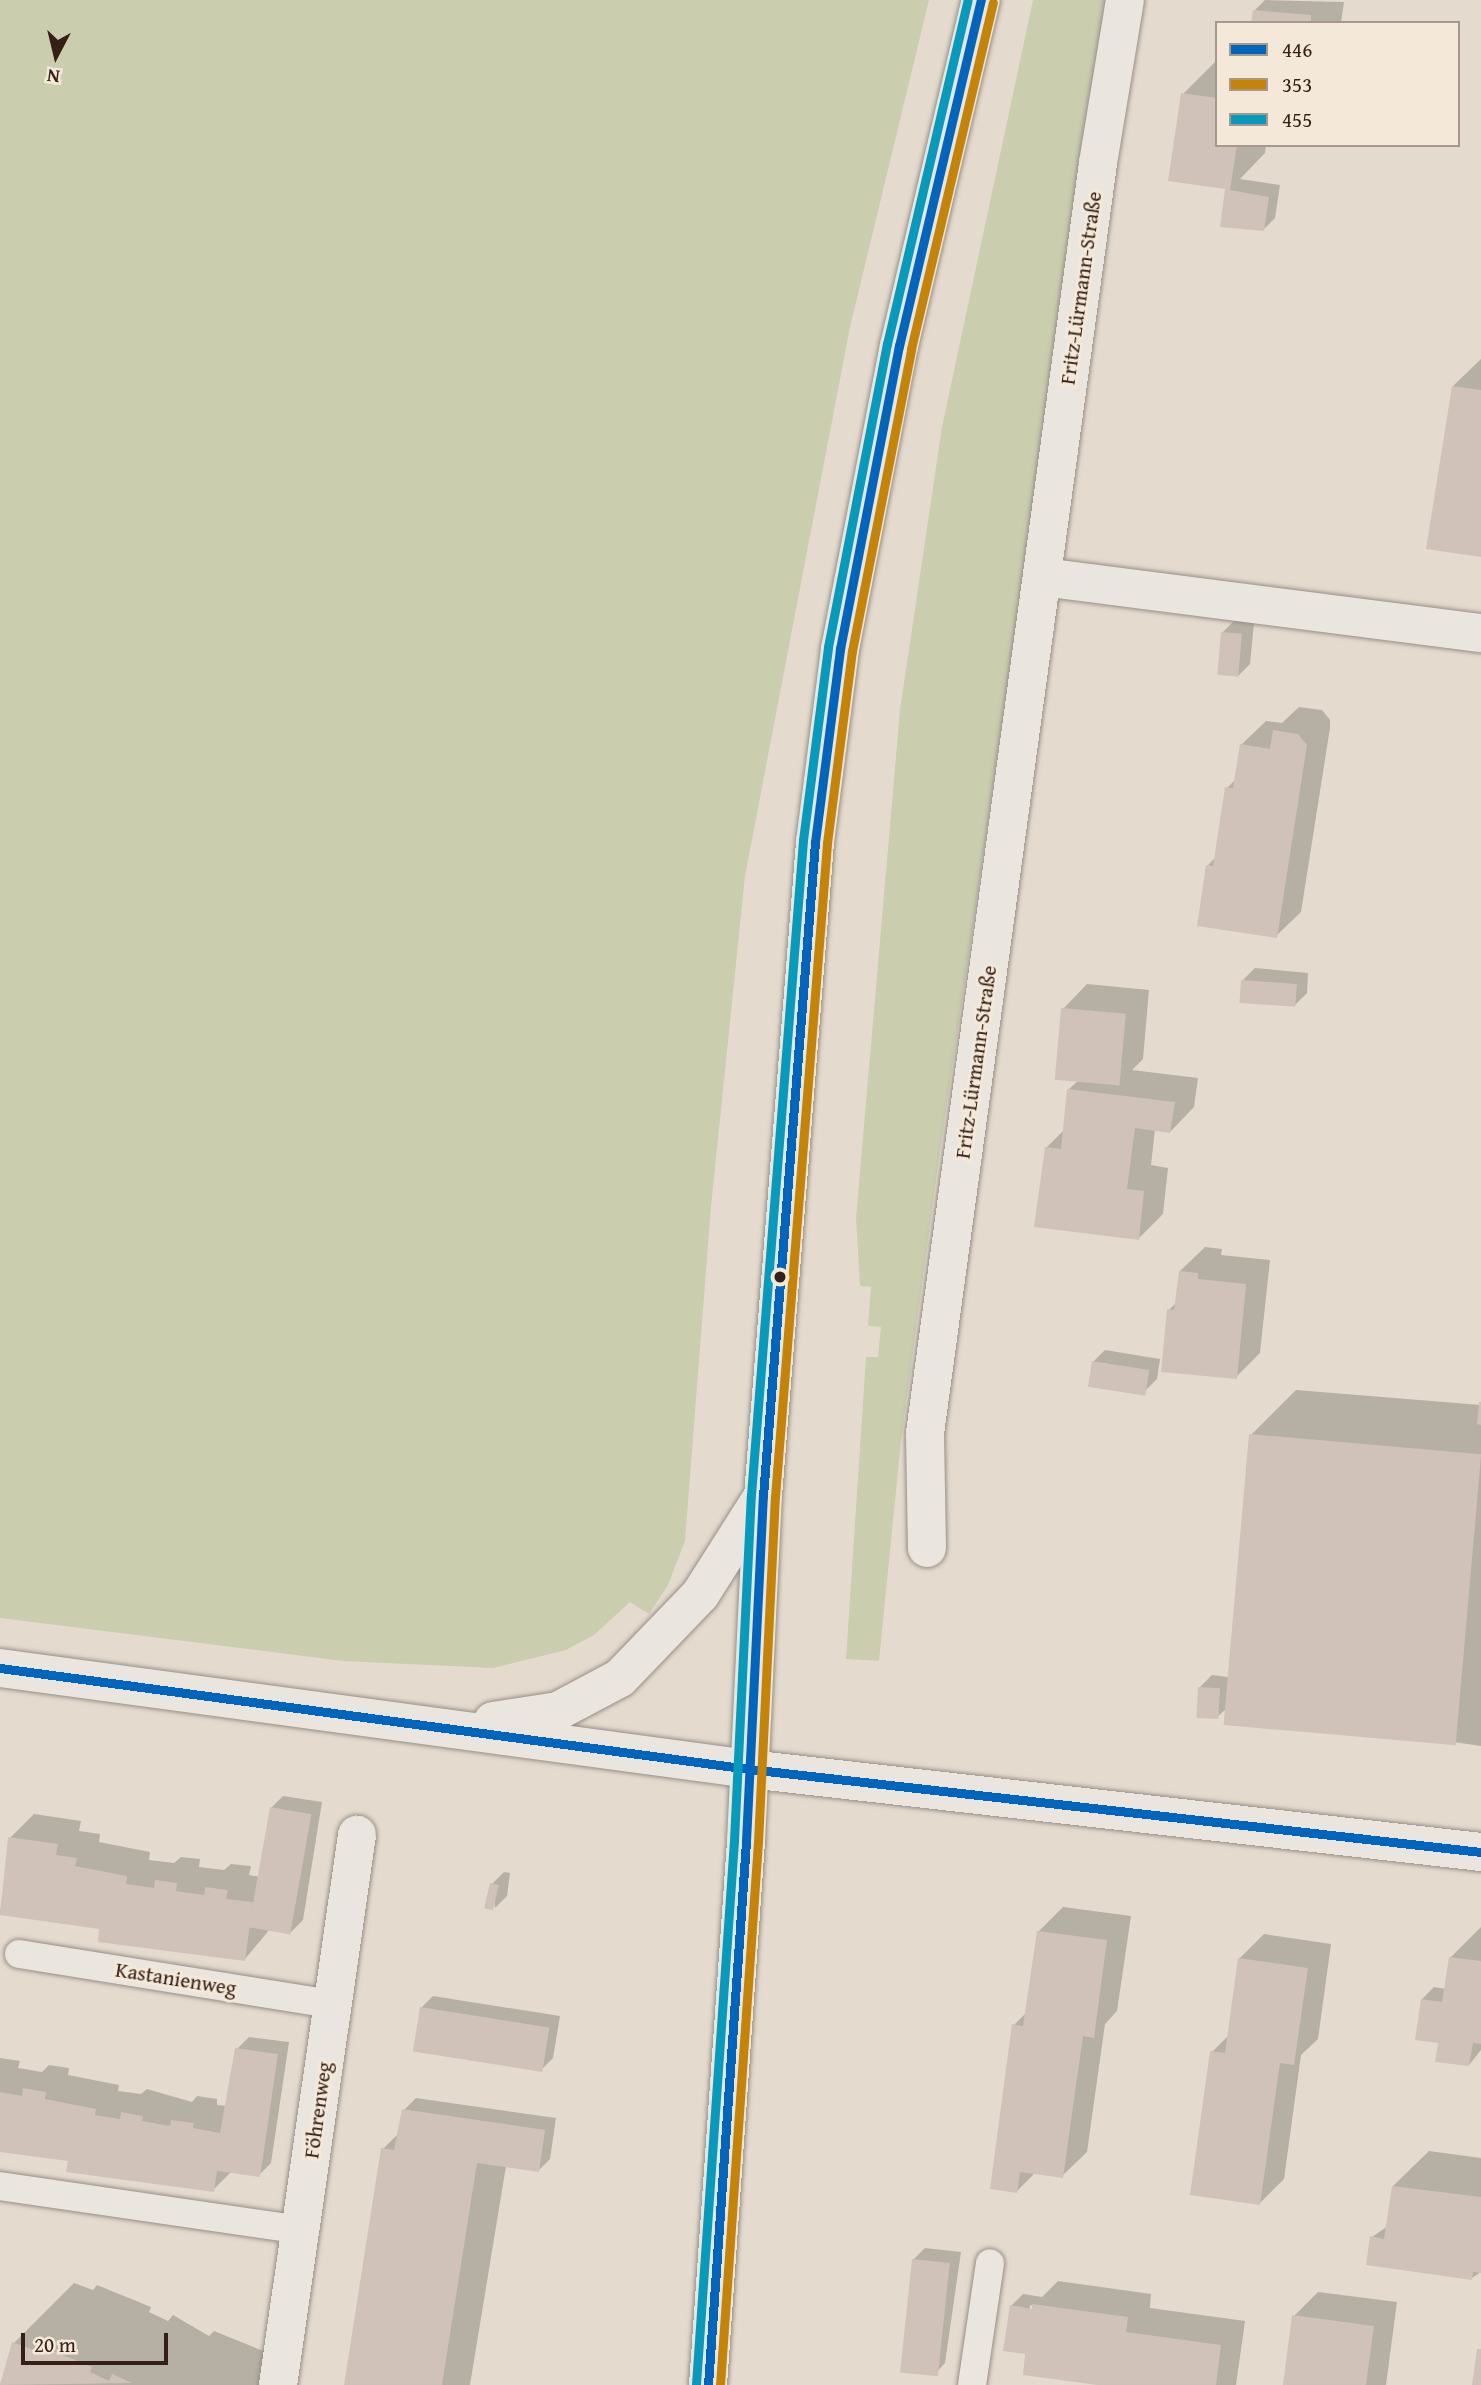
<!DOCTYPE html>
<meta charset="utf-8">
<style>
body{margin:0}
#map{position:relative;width:1481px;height:2385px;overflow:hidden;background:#e4dbce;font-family:"Gentium Book Plus",serif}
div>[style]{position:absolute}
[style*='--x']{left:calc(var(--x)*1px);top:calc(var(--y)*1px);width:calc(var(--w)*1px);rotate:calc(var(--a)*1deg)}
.green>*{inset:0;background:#cbcdaf}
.shadow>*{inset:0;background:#0003}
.building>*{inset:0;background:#d1c2b9;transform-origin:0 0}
.roads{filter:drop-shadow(0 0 2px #978f87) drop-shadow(0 0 2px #978f87)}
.lane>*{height:28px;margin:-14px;padding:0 14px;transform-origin:14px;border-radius:14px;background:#eae5df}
.street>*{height:38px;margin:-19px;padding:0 19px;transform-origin:19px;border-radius:19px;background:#eae5df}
.secondary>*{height:38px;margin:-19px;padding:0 19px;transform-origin:19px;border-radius:19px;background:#eae5df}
.bus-1>*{height:9px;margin:-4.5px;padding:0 4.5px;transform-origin:4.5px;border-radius:4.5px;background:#0065bd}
.bus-2>*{height:9px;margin:-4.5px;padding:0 4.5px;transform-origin:4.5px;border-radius:4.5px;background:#c68406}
.bus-3>*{height:9px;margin:-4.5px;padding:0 4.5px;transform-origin:4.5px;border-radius:4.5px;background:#059bbc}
.dots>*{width:19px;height:19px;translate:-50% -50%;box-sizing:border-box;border:4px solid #f4e8d9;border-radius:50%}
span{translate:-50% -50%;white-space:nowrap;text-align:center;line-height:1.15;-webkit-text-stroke:6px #f4e8d9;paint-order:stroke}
.street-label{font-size:21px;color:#351f16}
.legend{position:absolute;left:1215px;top:21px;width:245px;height:126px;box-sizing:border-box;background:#f4e8d9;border:2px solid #a8988b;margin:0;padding:9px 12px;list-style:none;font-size:21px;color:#351f16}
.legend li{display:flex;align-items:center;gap:14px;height:35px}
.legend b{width:35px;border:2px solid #a8988b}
.north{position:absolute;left:21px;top:21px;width:70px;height:70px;-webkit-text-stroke:5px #f4e8d9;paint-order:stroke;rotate:187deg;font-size:19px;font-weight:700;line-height:28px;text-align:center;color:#351f16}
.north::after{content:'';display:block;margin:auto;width:24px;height:32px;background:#351f16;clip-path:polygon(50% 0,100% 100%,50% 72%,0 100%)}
.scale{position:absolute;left:21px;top:2333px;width:147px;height:32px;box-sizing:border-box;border:4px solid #351f16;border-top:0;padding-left:9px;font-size:21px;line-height:24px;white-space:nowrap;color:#351f16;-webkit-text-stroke:5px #f4e8d9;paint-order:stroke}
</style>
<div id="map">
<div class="green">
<i style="clip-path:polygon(0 0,929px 0,850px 327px,745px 876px,711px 1207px,685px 1541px,668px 1585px,649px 1614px,630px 1602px,594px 1635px,566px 1650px,493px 1668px,343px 1661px,0 1618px)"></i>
<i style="clip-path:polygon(1033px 0,1107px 0,938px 1166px,901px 1441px,879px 1661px,846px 1659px,866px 1357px,878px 1357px,881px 1327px,868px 1326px,871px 1287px,860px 1286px,856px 1218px,900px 710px,942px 427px)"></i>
</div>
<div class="shadow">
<i style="clip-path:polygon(1265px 0,1344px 2px,1341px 23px,1253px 23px,1255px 10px)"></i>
<i style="clip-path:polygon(1217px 60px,1217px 145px,1266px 145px,1265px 153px,1240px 179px,1280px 185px,1275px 218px,1263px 230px,1226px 190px,1183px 94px)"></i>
<i style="clip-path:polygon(1481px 359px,1481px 555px,1453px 386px)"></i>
<i style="clip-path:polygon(1234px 621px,1254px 623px,1250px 664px,1238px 676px,1222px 633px)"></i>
<i style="clip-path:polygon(1299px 707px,1322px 710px,1330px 720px,1330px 728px,1301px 912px,1276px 936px,1208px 865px,1217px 856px,1227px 788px,1236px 779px,1241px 745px,1266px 721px,1282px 723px)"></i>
<i style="clip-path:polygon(1255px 968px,1308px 973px,1307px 993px,1295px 1005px,1243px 980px)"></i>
<i style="clip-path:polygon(1087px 984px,1149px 990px,1143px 1059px,1132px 1070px,1198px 1078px,1194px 1107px,1170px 1132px,1155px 1129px,1151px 1165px,1168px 1168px,1163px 1214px,1139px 1238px,1046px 1148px,1065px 1129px,1069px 1089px,1079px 1080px,1063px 1009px)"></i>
<i style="clip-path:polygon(1205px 1247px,1222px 1249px,1221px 1255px,1270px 1260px,1260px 1353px,1236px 1377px,1169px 1310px,1177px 1302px,1180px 1271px)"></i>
<i style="clip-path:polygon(1105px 1350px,1160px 1359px,1157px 1379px,1145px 1391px,1093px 1362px)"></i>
<i style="clip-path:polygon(1296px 1390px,1481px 1405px,1481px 1401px,1481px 1746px,1226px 1709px,1216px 1718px,1200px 1687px,1212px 1675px,1228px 1677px,1251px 1435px)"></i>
<i style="clip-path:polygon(283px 1796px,322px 1802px,303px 1920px,291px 1932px,270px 1929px,245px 1959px,101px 1928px,0 1913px,10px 1838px,34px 1814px,81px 1821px,79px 1831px,100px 1834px,99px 1842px,150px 1852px,149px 1860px,174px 1863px,181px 1857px,200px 1859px,199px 1867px,224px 1870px,231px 1864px,251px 1866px,249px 1875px,261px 1877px,271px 1808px)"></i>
<i style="clip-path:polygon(504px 1872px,510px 1873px,507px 1896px,495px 1908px,492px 1884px)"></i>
<i style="clip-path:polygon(1063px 1907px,1131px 1916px,1117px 2011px,1105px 2024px,1087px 2152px,1062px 2176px,1035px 2173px,1017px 2191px,1014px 2025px,1027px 2012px,1038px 1932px)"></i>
<i style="clip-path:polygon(1481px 1927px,1481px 2050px,1469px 2065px,1440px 2041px,1422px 1999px,1434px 1987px,1446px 1989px,1451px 1957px)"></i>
<i style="clip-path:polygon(1264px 1934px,1331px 1944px,1318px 2039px,1301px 2055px,1284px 2179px,1260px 2203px,1212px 2052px,1229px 2035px,1239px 1959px)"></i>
<i style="clip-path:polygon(433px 1996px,560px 2016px,553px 2058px,541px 2070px,421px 2008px)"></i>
<i style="clip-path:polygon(249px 2037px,289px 2042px,271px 2163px,259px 2175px,232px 2171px,213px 2190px,70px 2159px,0 2150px,0 2058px,20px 2061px,18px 2068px,42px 2072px,49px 2065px,69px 2068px,68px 2075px,119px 2085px,118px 2091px,141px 2094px,147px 2089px,192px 2102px,197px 2096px,217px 2099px,217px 2105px,228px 2106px,237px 2049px)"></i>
<i style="clip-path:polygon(416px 2098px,556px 2118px,550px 2159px,538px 2171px,506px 2166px,470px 2385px,346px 2385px,383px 2149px,399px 2133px,404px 2110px)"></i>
<i style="clip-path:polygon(1429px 2151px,1481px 2158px,1481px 2272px,1472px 2278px,1372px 2237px,1388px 2226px,1393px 2186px)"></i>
<i style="clip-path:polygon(925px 2248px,961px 2252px,945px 2363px,934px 2375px,913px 2260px)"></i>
<i style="clip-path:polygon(evenodd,1058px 2281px,1151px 2294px,1150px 2308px,1245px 2321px,1236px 2385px,1109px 2385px,1028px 2349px,1011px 2306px,1023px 2294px,1042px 2297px,1058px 2281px,1030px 2305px,1034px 2306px,1028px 2324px,1030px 2305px)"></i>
<i style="clip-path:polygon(74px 2283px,93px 2290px,97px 2285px,151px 2307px,149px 2312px,168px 2321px,173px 2315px,209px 2336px,214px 2331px,266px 2352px,277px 2385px,0 2385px,14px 2343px)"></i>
<i style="clip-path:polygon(1318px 2292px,1397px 2302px,1386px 2385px,1285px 2385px,1294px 2316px)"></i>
</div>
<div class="building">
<i style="clip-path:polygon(1253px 10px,1311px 15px,1311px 23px,1251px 23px)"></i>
<i style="clip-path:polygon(1181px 93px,1217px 98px,1217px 145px,1237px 145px,1230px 190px,1269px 197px,1264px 231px,1220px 227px,1225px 189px,1168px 181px)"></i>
<i style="clip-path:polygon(1452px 386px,1481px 390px,1481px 557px,1426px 549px)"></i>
<i style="left:1221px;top:632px;width:21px;height:43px;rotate:5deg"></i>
<i style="clip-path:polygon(1273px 730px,1298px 734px,1307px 745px,1277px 938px,1197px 926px,1206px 865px,1213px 866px,1225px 787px,1233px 788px,1240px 744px,1270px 749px)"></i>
<i style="left:1241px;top:980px;width:56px;height:23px;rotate:4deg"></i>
<i style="left:1061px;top:1008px;width:65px;height:72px;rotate:5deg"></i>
<i style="clip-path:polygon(1067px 1089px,1175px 1102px,1170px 1133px,1135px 1128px,1127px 1189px,1144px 1191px,1139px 1240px,1034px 1227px,1045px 1147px,1061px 1149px)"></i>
<i style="clip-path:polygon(1179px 1271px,1198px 1273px,1198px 1279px,1246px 1284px,1237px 1379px,1161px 1372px,1167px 1309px,1174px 1310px)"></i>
<i style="left:1092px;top:1361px;width:58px;height:26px;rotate:9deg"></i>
<i style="clip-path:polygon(1479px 1402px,1481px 1402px,1481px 1425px,1477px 1424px)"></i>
<i style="left:1249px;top:1434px;width:233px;height:292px;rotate:5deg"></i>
<i style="left:1198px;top:1687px;width:22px;height:31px;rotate:3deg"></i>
<i style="left:270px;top:1807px;width:42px;height:122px;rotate:10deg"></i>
<i style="clip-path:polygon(8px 1837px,58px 1844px,56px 1855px,77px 1858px,75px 1866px,127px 1876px,126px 1884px,154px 1888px,155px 1880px,177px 1883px,176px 1891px,204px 1895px,205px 1887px,228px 1890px,226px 1899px,253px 1902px,245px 1961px,98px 1942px,99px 1929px,0 1915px)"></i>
<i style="left:490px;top:1883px;width:9px;height:26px;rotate:13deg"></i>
<i style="clip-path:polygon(1037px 1931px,1107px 1940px,1094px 2038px,1083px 2036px,1063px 2178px,1020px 2172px,1017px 2193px,990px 2189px,1012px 2024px,1023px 2026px)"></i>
<i style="clip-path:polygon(1449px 1957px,1481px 1961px,1481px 2044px,1473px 2043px,1469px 2066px,1435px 2062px,1438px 2043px,1415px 2040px,1421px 1999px,1442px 2002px)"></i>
<i style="clip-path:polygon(1238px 1958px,1308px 1968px,1294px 2065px,1280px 2063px,1260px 2205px,1190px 2195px,1210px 2051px,1225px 2053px)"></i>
<i style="left:420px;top:2007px;width:131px;height:45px;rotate:9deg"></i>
<i style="clip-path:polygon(235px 2048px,278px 2054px,260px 2177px,217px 2171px,214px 2192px,66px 2172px,68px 2161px,0 2152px,0 2092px,22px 2096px,23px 2088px,46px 2092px,45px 2099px,96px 2109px,95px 2115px,120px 2119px,121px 2112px,143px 2116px,142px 2121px,170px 2126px,171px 2120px,194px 2123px,193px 2128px,220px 2133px)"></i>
<i style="clip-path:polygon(402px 2109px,545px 2130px,539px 2172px,477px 2163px,442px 2385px,344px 2385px,381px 2148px,394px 2150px)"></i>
<i style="clip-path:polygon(1392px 2186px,1481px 2197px,1481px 2273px,1473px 2272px,1472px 2280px,1366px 2265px,1370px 2236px,1384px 2239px)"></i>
<i style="left:912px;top:2259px;width:38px;height:114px;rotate:6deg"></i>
<i style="clip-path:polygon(1032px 2304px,1128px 2317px,1126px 2332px,1221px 2345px,1216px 2385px,1097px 2385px,1023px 2375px,1025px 2354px,1003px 2351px,1010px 2305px,1032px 2309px)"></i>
<i style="clip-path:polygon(1292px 2315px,1374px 2326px,1366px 2385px,1283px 2385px)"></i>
<i style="clip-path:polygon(12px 2342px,34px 2350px,36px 2344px,92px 2367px,90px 2372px,109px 2381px,112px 2374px,132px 2383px,0 2385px)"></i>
<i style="clip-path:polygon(1477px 2349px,1481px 2349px,1481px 2385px,1472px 2385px)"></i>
</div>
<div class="roads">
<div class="lane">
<i style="--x:19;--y:1954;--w:317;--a:9.1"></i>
<i style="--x:0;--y:2186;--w:303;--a:8.3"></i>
<i style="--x:972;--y:2385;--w:123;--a:-81.6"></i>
</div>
<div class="street">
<i style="--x:1043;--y:577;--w:442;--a:7.3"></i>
<i style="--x:927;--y:1548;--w:115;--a:-91"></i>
<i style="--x:925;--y:1433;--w:1282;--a:-82.24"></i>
<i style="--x:1098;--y:163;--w:165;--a:-80.6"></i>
<i style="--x:749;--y:1769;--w:737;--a:6.47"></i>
<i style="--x:278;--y:2385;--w:556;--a:-81.83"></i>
</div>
<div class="secondary">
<i style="--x:0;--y:1668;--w:756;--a:7.68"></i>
<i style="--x:493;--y:1721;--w:66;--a:-8.7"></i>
<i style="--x:558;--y:1711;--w:70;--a:-28"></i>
<i style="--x:620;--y:1678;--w:115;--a:-46.1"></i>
<i style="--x:700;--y:1595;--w:110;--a:-57.6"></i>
<i style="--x:708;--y:2385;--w:545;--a:-86"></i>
<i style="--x:746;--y:1841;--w:345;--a:-87.2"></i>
<i style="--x:763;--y:1496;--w:656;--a:-85.45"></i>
<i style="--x:815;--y:842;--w:195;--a:-82.6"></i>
<i style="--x:840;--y:649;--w:309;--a:-79"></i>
<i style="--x:899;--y:346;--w:356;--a:-76.7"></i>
</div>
</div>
<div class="bus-1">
<i style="--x:0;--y:1668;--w:756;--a:7.68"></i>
<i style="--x:749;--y:1769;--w:737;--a:6.47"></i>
<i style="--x:708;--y:2385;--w:545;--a:-86"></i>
<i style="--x:746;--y:1841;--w:345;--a:-87.2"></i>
<i style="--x:763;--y:1496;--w:656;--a:-85.45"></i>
<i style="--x:815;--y:842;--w:195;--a:-82.6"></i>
<i style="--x:840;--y:649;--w:309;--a:-79"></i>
<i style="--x:899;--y:346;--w:356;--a:-76.7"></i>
</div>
<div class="bus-2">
<i style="--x:720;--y:2385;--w:544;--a:-86"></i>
<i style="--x:758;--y:1842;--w:345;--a:-87.2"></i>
<i style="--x:775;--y:1497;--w:656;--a:-85.45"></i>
<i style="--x:827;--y:843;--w:194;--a:-82.6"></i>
<i style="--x:852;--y:651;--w:308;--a:-78.9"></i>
<i style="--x:911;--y:349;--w:356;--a:-76.7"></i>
</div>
<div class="bus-3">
<i style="--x:696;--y:2384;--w:545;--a:-86"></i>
<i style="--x:734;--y:1840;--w:345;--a:-87.2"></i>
<i style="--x:751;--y:1495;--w:657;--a:-85.46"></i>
<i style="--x:803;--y:840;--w:195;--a:-82.6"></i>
<i style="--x:828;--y:647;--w:309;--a:-79"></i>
<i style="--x:887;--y:344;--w:353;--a:-76.8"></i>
</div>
<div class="dots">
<i style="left:780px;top:1277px;background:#351f16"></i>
</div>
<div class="street-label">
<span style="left:1081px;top:288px;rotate:-82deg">Fritz-Lürmann-Straße</span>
<span style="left:976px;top:1062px;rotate:-82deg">Fritz-Lürmann-Straße</span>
<span style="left:176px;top:1979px;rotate:9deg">Kastanienweg</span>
<span style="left:318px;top:2110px;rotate:-82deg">Föhrenweg</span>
</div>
<ul class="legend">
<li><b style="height:9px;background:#0065bd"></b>446</li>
<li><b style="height:9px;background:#c68406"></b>353</li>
<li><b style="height:9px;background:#059bbc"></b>455</li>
</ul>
<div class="north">N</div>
<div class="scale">20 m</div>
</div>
